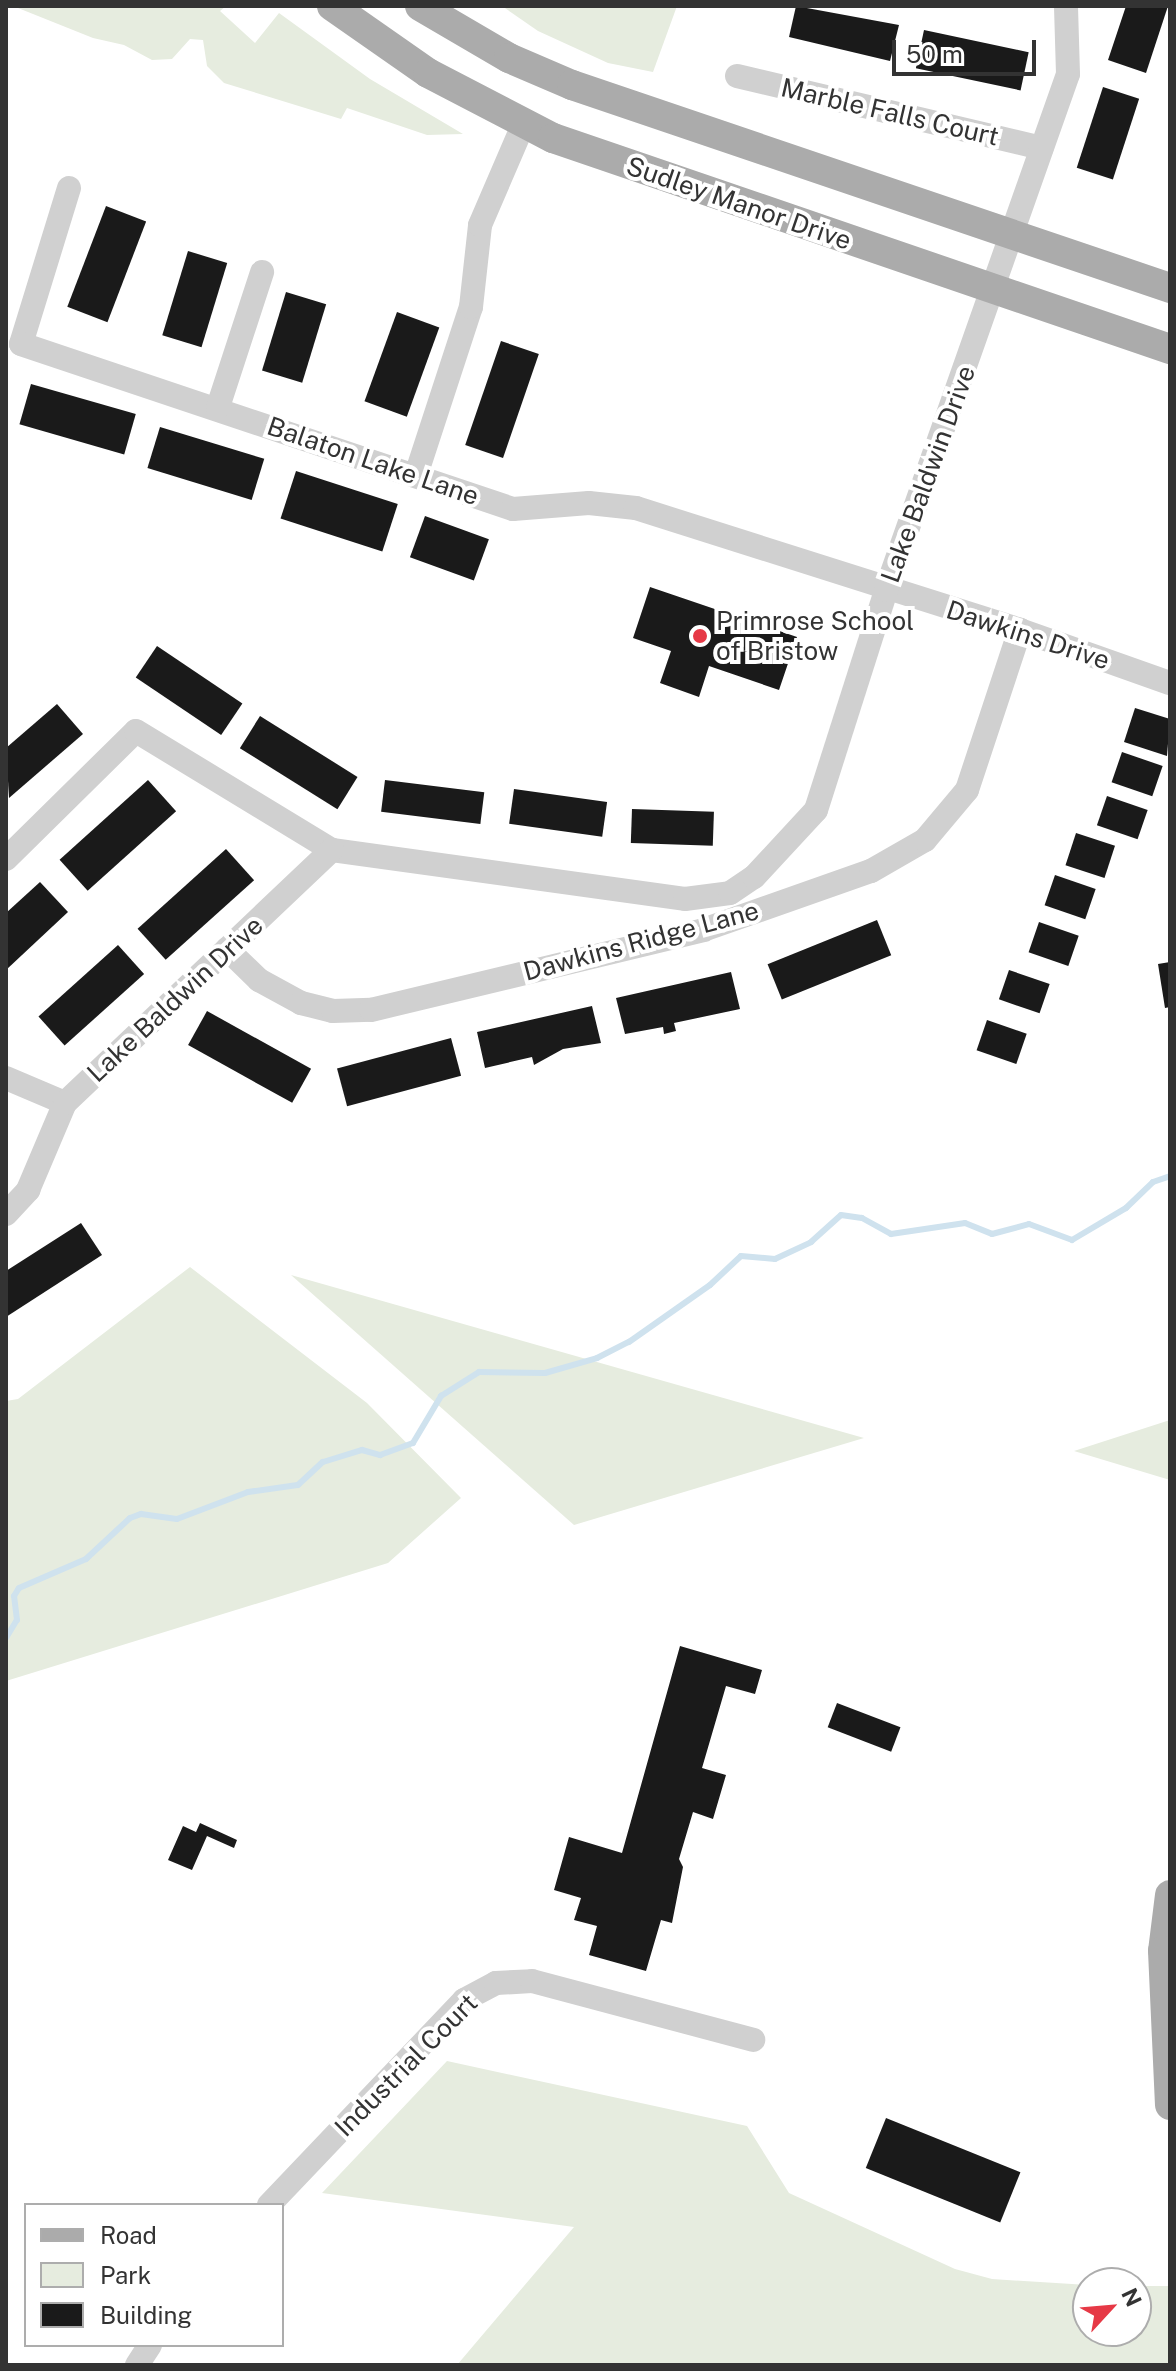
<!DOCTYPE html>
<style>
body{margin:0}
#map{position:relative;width:1176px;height:2371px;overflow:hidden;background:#fff;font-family:"Public Sans",sans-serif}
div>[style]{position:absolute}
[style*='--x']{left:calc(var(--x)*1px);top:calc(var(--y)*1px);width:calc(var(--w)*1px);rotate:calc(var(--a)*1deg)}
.green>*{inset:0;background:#e6ecdf}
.stream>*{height:6px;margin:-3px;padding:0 3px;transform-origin:3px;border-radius:3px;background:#cfe2ee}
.building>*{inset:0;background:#1a1a1a;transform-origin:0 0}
.minor>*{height:24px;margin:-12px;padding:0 12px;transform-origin:12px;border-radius:12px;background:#d0d0d0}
.major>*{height:30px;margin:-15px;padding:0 15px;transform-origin:15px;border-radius:15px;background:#ababab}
.dots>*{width:22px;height:22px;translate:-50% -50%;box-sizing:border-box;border:4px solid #fff;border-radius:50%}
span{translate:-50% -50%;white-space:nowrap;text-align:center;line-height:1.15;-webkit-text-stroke:8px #fff;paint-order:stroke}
.street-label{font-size:26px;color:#333}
.poi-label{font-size:26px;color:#333}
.left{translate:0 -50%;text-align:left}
.frame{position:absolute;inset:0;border:8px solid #333;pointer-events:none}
.legend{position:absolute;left:24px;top:2203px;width:260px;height:144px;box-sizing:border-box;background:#fff;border:2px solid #adadad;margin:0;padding:10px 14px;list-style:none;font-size:24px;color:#333}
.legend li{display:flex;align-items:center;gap:16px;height:40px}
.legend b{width:40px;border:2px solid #adadad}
.north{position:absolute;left:1072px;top:2267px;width:80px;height:80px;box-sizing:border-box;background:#fff;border:2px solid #adadad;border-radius:50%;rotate:64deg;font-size:22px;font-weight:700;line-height:32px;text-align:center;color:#333}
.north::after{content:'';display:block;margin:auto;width:28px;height:36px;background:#e63946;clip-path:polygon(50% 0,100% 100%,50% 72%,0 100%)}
.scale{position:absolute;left:892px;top:40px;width:144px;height:36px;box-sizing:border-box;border:4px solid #333;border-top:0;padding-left:10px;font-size:24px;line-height:28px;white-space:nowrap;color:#333;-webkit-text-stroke:6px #fff;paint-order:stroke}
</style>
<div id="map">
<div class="green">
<i style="clip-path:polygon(13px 6px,226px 6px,220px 11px,255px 43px,279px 13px,370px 79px,463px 134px,427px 135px,347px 108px,341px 119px,224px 83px,207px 66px,203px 40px,190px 39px,172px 59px,152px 60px,124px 45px,93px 38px)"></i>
<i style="clip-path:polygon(502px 6px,677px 6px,653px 72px,608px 63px,538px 31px)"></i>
<i style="clip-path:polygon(190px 1267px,367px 1403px,461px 1498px,388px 1563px,6px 1681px,6px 1401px,18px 1399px)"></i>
<i style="clip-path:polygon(291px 1275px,864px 1438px,574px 1525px)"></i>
<i style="clip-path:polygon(1170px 1420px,1170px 1480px,1074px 1451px)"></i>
<i style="clip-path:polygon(447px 2061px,747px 2126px,789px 2193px,955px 2269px,992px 2279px,1088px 2285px,1088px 2331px,1136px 2331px,1136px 2286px,1168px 2286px,1170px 2365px,457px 2365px,574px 2227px,322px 2193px)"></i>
</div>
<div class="stream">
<i style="--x:6;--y:1638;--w:21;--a:-59"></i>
<i style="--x:17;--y:1620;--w:24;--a:-97"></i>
<i style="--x:14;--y:1596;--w:9;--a:-58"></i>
<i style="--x:19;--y:1588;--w:73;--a:-23.4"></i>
<i style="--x:86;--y:1559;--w:60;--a:-43"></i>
<i style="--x:130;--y:1518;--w:12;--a:-20"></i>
<i style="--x:141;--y:1514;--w:36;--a:8"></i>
<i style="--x:177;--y:1519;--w:76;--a:-20.8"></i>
<i style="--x:248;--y:1492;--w:50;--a:-8"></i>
<i style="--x:298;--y:1485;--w:34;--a:-43"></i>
<i style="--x:323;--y:1462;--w:41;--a:-17.1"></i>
<i style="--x:362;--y:1450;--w:19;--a:16"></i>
<i style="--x:380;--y:1455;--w:35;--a:-20"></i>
<i style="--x:413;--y:1443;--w:55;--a:-59.2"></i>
<i style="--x:441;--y:1396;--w:45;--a:-32.3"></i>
<i style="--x:479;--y:1372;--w:66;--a:0.9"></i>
<i style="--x:545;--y:1373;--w:54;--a:-16.1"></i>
<i style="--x:597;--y:1358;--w:36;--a:-27"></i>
<i style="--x:629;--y:1342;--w:99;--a:-35.1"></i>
<i style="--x:710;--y:1285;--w:42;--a:-43.1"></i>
<i style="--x:741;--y:1256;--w:34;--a:5"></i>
<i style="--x:775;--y:1259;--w:40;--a:-25"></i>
<i style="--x:811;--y:1242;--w:40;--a:-42"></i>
<i style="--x:841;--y:1215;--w:21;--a:8"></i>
<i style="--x:862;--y:1218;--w:33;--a:29"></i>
<i style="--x:891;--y:1234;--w:75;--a:-8.5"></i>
<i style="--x:965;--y:1223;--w:29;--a:22"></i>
<i style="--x:992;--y:1234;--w:38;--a:-15"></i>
<i style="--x:1029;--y:1224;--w:46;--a:20.4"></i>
<i style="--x:1072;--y:1240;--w:63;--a:-30.7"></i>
<i style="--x:1126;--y:1208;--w:37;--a:-44"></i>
<i style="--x:1153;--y:1182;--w:18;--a:-19"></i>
</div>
<div class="building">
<i style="clip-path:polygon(796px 6px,899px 25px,890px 61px,789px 37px)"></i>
<i style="clip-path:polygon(1126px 6px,1168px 6px,1146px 73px,1108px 60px)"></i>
<i style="left:924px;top:30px;width:107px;height:39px;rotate:12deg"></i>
<i style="left:1103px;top:87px;width:38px;height:85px;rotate:18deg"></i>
<i style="left:106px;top:206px;width:43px;height:108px;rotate:21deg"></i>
<i style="left:188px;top:251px;width:41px;height:88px;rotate:17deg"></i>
<i style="left:286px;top:292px;width:42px;height:82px;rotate:17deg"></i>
<i style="left:397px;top:312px;width:45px;height:95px;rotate:20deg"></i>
<i style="left:501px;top:341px;width:40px;height:110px;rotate:19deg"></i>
<i style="left:31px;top:384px;width:109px;height:42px;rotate:16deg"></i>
<i style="left:160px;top:427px;width:109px;height:43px;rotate:17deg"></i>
<i style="left:296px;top:471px;width:107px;height:50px;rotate:18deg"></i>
<i style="left:425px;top:516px;width:68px;height:44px;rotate:20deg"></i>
<i style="clip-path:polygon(650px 587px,797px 637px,779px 690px,709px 666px,699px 697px,660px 683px,671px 651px,633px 638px)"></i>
<i style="left:157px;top:646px;width:103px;height:38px;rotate:34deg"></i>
<i style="clip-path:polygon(57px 704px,83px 734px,9px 798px,6px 748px)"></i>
<i style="clip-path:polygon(1135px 708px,1170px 719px,1167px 756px,1124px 742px)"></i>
<i style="left:260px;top:716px;width:115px;height:38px;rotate:32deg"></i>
<i style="left:1122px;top:752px;width:43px;height:32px;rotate:19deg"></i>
<i style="left:148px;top:780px;width:42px;height:119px;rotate:48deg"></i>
<i style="left:385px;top:780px;width:100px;height:32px;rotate:7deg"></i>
<i style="left:514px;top:789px;width:94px;height:35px;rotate:8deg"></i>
<i style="left:1107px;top:796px;width:43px;height:31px;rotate:19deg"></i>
<i style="left:632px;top:809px;width:82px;height:34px;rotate:2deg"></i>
<i style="left:1076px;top:833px;width:41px;height:34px;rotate:18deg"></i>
<i style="left:226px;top:849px;width:42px;height:119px;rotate:48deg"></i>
<i style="left:1055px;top:875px;width:43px;height:32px;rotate:19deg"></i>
<i style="clip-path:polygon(40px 882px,68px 912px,6px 970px,6px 913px)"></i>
<i style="left:877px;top:920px;width:38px;height:118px;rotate:68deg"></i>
<i style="left:1039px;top:922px;width:42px;height:32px;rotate:19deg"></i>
<i style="left:118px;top:945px;width:39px;height:107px;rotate:48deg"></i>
<i style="clip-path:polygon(1170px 962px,1170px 1007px,1165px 1008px,1158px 964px)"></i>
<i style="left:1009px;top:970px;width:43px;height:31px;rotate:19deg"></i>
<i style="clip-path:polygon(731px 972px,740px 1009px,674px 1023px,676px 1031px,664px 1034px,663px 1027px,625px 1034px,616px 998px)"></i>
<i style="clip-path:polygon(592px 1006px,601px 1043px,563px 1049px,534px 1065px,532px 1057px,485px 1068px,477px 1032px)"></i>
<i style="left:207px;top:1011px;width:119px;height:39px;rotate:29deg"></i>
<i style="left:987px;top:1020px;width:42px;height:32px;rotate:19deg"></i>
<i style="left:451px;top:1038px;width:39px;height:118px;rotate:75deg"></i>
<i style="clip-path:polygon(81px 1223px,102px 1255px,6px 1317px,6px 1271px)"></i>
<i style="clip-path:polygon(680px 1646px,762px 1670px,755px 1694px,726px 1686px,702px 1768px,726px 1775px,713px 1819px,693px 1812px,679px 1859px,683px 1867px,672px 1923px,661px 1920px,646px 1971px,589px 1955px,597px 1926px,574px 1920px,581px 1898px,554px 1890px,569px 1837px,622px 1853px)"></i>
<i style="left:837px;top:1703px;width:68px;height:26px;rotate:21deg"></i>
<i style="clip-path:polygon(200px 1823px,237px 1840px,234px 1848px,207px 1836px,192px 1870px,168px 1860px,183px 1826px,196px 1832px)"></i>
<i style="left:886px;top:2118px;width:145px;height:54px;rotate:22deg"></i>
</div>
<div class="minor">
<i style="--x:737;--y:76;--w:313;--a:13.3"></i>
<i style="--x:69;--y:188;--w:163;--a:107.1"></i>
<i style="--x:21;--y:344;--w:519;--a:18.54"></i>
<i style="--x:513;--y:509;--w:76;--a:-4.5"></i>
<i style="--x:589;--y:503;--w:47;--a:6.1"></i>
<i style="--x:636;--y:508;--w:403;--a:17.6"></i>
<i style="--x:1020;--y:630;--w:159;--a:19.5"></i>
<i style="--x:218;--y:407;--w:142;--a:-71.9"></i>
<i style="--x:416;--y:475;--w:177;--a:-71.9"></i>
<i style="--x:471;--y:307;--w:82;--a:-83.7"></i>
<i style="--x:480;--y:225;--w:111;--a:-66.7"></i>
<i style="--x:6;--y:859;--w:182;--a:-44.6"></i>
<i style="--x:136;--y:731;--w:229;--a:31.3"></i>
<i style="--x:332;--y:850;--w:356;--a:7.9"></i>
<i style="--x:685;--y:899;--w:45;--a:-7.6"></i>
<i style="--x:730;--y:893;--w:29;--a:-34"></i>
<i style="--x:754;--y:877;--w:91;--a:-47.2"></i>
<i style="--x:816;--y:810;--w:231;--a:-72.3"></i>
<i style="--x:886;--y:590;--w:547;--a:-70.57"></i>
<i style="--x:1068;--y:74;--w:68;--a:-91.7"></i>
<i style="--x:227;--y:949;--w:45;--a:44.1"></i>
<i style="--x:259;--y:980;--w:48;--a:28.7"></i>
<i style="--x:301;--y:1003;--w:33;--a:14"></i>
<i style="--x:333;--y:1011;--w:38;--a:-2"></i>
<i style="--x:371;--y:1010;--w:342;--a:-13.5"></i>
<i style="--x:703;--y:930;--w:178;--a:-19.4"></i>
<i style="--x:871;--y:871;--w:62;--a:-29.9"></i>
<i style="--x:925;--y:840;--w:65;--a:-50"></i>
<i style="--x:967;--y:790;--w:169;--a:-71.7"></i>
<i style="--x:6;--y:1078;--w:64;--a:23"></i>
<i style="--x:6;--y:1214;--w:33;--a:-47"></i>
<i style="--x:28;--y:1190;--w:95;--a:-67"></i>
<i style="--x:65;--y:1103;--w:368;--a:-43.5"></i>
<i style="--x:269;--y:2205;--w:283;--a:-46.4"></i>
<i style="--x:464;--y:2000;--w:36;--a:-28"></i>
<i style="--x:496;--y:1983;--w:36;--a:-3"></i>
<i style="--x:532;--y:1981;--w:229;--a:14.9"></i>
<i style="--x:137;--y:2365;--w:24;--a:-57"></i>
</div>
<div class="major">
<i style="--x:332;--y:6;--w:117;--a:34.9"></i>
<i style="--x:428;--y:73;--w:141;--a:27.5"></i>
<i style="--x:553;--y:138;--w:652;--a:18.88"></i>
<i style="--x:420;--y:6;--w:103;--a:30.3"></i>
<i style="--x:509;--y:58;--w:69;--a:23.2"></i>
<i style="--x:572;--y:85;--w:632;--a:18.75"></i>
<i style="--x:1170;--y:1895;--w:56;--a:97.1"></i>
<i style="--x:1163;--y:1951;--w:154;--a:87.4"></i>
</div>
<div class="dots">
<i style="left:700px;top:636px;background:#e63946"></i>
</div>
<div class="street-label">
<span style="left:890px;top:112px;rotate:13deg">Marble Falls Court</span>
<span style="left:739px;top:203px;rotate:19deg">Sudley Manor Drive</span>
<span style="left:373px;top:461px;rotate:19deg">Balaton Lake Lane</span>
<span style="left:928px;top:474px;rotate:-70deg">Lake Baldwin Drive</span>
<span style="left:1028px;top:635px;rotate:18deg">Dawkins Drive</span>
<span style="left:641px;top:941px;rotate:-15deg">Dawkins Ridge Lane</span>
<span style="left:175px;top:999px;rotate:-43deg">Lake Baldwin Drive</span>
<span style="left:406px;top:2065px;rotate:-45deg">Industrial Court</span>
</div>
<div class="poi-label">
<span class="left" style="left:716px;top:636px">Primrose School<br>of Bristow</span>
</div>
<div class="frame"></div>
<ul class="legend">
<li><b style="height:10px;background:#ababab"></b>Road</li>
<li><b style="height:22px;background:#e6ecdf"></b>Park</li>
<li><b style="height:22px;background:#1a1a1a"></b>Building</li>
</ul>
<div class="north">N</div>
<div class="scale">50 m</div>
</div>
